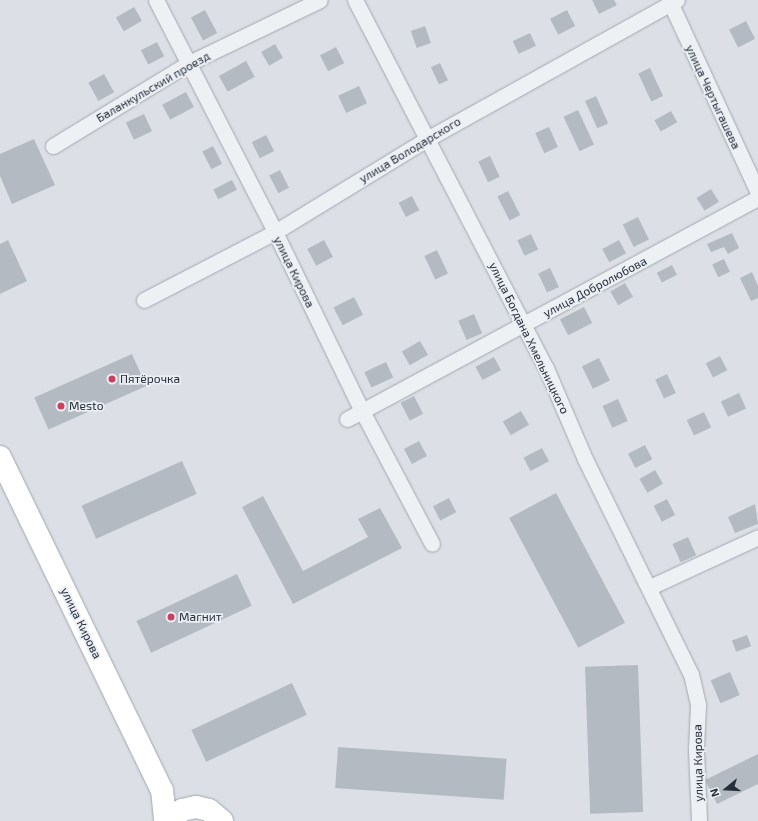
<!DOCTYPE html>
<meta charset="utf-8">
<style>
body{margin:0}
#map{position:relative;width:758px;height:821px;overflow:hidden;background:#dce0e6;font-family:"Exo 2",sans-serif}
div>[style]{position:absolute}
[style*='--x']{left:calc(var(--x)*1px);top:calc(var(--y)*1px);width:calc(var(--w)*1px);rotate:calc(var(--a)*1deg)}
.building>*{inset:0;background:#b3bac2;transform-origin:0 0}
.roads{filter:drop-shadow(0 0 1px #a2a7b0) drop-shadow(0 0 1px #a2a7b0)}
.street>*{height:15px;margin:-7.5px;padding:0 7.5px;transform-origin:7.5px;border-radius:7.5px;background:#eef1f4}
.primary>*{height:22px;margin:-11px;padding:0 11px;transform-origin:11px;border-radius:11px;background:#fff}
.dots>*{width:11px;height:11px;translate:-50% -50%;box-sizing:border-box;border:2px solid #ebeff4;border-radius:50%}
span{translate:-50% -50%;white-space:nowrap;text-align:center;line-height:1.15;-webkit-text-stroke:3.5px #ebeff4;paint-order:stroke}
.street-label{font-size:12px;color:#262f3c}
.poi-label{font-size:12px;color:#262f3c}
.left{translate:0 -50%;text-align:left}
.north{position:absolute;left:706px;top:769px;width:40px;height:40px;-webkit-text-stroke:3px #ebeff4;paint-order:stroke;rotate:252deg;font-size:11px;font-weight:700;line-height:16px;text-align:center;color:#262f3c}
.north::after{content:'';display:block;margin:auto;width:14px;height:18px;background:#262f3c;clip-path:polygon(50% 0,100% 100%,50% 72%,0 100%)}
</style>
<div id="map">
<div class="building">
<i style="clip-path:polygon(592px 0,614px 0,617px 5px,599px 14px)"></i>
<i style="left:134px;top:7px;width:16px;height:21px;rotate:60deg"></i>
<i style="left:205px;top:10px;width:26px;height:16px;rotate:62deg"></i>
<i style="left:567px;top:10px;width:18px;height:19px;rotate:63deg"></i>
<i style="left:746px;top:21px;width:20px;height:19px;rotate:63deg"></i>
<i style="left:425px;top:26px;width:18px;height:15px;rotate:71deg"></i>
<i style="left:530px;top:33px;width:14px;height:19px;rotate:65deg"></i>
<i style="left:157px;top:42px;width:16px;height:18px;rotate:63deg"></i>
<i style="left:275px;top:44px;width:16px;height:16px;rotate:60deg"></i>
<i style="left:336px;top:47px;width:18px;height:18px;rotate:63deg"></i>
<i style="left:246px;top:61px;width:18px;height:31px;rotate:61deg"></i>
<i style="left:440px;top:63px;width:19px;height:10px;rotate:65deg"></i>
<i style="left:650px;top:68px;width:31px;height:13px;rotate:65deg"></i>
<i style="left:104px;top:74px;width:21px;height:18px;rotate:61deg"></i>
<i style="left:359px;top:86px;width:19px;height:23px;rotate:65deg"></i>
<i style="left:186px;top:92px;width:17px;height:27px;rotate:62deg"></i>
<i style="left:596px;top:96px;width:30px;height:12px;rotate:66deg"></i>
<i style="left:578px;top:110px;width:38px;height:16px;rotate:65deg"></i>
<i style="left:671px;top:111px;width:13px;height:19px;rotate:61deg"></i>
<i style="left:144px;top:114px;width:19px;height:20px;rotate:65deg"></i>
<i style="left:549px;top:127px;width:22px;height:15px;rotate:66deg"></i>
<i style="left:266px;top:135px;width:18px;height:16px;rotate:63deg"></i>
<i style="clip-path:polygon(34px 139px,55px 185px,12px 204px,0 176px,0 154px)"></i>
<i style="left:213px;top:146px;width:20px;height:12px;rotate:63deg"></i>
<i style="left:490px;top:156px;width:23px;height:13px;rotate:65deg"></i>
<i style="left:280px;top:170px;width:20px;height:12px;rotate:63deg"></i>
<i style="left:232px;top:180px;width:11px;height:21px;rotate:63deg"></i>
<i style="left:711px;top:189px;width:15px;height:17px;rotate:58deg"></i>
<i style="left:508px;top:191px;width:27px;height:12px;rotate:63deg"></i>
<i style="left:412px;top:196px;width:16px;height:15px;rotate:63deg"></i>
<i style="left:638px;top:217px;width:25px;height:17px;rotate:64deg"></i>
<i style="clip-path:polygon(732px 233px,739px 248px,728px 254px,724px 247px,711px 252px,707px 244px)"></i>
<i style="left:531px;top:234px;width:17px;height:15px;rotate:65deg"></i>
<i style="clip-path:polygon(8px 240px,27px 281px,0 294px,0 244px)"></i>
<i style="left:324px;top:240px;width:19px;height:19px;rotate:62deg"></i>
<i style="left:619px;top:240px;width:15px;height:19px;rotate:62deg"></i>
<i style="left:437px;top:250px;width:26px;height:14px;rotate:65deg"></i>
<i style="left:724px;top:259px;width:14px;height:13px;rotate:65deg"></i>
<i style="left:672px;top:265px;width:11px;height:17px;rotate:63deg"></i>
<i style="left:550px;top:268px;width:21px;height:13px;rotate:65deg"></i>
<i style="clip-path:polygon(752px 272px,758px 286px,758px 298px,751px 301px,740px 278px)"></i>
<i style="left:625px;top:283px;width:16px;height:17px;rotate:60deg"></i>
<i style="left:354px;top:297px;width:20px;height:23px;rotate:63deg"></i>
<i style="left:584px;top:307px;width:18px;height:27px;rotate:63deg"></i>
<i style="left:474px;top:314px;width:21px;height:17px;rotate:67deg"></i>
<i style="left:420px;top:341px;width:16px;height:21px;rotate:60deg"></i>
<i style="left:132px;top:354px;width:35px;height:107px;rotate:66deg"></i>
<i style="left:720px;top:356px;width:16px;height:16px;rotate:63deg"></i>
<i style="left:494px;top:357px;width:15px;height:21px;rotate:62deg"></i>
<i style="left:599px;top:358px;width:25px;height:19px;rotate:64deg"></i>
<i style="left:386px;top:362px;width:17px;height:24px;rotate:65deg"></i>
<i style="left:667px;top:374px;width:21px;height:13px;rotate:65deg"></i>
<i style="left:739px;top:393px;width:17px;height:20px;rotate:65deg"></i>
<i style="left:414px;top:396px;width:20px;height:15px;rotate:63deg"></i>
<i style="left:618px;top:399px;width:24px;height:17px;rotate:66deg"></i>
<i style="left:521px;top:411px;width:16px;height:21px;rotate:60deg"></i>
<i style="left:704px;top:412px;width:17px;height:19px;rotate:65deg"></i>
<i style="left:419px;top:441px;width:17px;height:17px;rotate:62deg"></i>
<i style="left:645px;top:445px;width:16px;height:19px;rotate:63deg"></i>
<i style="left:542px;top:448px;width:15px;height:21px;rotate:62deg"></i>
<i style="left:182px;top:461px;width:36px;height:110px;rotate:66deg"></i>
<i style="left:655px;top:470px;width:16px;height:18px;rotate:60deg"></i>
<i style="left:556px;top:493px;width:147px;height:53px;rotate:62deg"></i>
<i style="clip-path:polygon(263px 496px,303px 571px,368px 537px,358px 519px,380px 508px,402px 548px,293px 604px,242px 507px)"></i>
<i style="left:449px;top:498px;width:16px;height:18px;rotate:63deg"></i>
<i style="left:667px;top:499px;width:18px;height:15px;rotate:63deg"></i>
<i style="clip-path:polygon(755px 504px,758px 524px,735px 533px,728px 517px)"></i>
<i style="left:688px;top:537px;width:20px;height:17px;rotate:66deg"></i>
<i style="left:237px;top:574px;width:35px;height:111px;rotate:65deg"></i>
<i style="left:747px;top:635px;width:12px;height:16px;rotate:70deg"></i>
<i style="left:638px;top:665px;width:147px;height:53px;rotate:88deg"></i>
<i style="left:730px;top:672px;width:25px;height:21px;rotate:67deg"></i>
<i style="left:292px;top:683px;width:35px;height:111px;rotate:65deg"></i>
<i style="left:338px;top:747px;width:169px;height:41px;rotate:4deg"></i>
<i style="clip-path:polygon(758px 754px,758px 784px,717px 804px,705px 780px)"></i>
</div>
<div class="roads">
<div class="street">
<i style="--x:156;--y:0;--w:261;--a:62.8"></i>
<i style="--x:275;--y:232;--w:199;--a:64.1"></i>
<i style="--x:362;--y:411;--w:150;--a:62.2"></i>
<i style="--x:355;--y:0;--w:415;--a:62.6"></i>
<i style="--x:546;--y:368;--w:99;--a:66.8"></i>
<i style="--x:585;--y:459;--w:240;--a:63.8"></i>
<i style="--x:691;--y:674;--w:32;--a:77"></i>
<i style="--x:698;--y:705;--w:44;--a:92.6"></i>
<i style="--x:696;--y:749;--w:72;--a:87.6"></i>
<i style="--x:669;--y:0;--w:213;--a:65.2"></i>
<i style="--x:53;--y:146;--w:159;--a:-31.4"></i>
<i style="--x:189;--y:63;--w:145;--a:-25.7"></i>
<i style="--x:144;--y:300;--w:148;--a:-27.4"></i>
<i style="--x:275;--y:232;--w:178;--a:-31.5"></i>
<i style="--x:427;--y:139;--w:286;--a:-29.1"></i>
<i style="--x:347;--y:419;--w:467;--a:-28.3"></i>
<i style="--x:650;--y:587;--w:119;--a:-24.8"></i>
</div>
<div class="primary">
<i style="--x:0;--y:457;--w:370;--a:64.1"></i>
<i style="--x:162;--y:790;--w:31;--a:84"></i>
<i style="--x:169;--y:821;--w:17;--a:-40"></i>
<i style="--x:182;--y:810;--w:14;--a:-12"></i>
<i style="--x:196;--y:807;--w:13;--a:13"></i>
<i style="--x:209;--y:810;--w:17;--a:40"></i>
</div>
</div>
<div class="dots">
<i style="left:112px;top:379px;background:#cc405d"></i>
<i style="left:61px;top:406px;background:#cc405d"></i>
<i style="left:171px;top:617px;background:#cc405d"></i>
</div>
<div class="street-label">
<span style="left:153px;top:87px;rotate:-30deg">Баланкульский проезд</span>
<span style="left:713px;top:97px;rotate:65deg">улица Чертыгашева</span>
<span style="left:410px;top:150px;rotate:-31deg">улица Володарского</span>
<span style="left:294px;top:272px;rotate:64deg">улица Кирова</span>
<span style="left:595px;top:287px;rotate:-28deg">улица Добролюбова</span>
<span style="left:529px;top:338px;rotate:64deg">улица Богдана Хмельницкого</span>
<span style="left:81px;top:623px;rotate:64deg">улица Кирова</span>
<span style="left:698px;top:763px;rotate:-91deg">улица Кирова</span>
</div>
<div class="poi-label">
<span class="left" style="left:120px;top:379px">Пятёрочка</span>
<span class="left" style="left:69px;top:406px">Mesto</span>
<span class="left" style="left:179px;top:617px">Магнит</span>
</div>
<div class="north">N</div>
</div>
